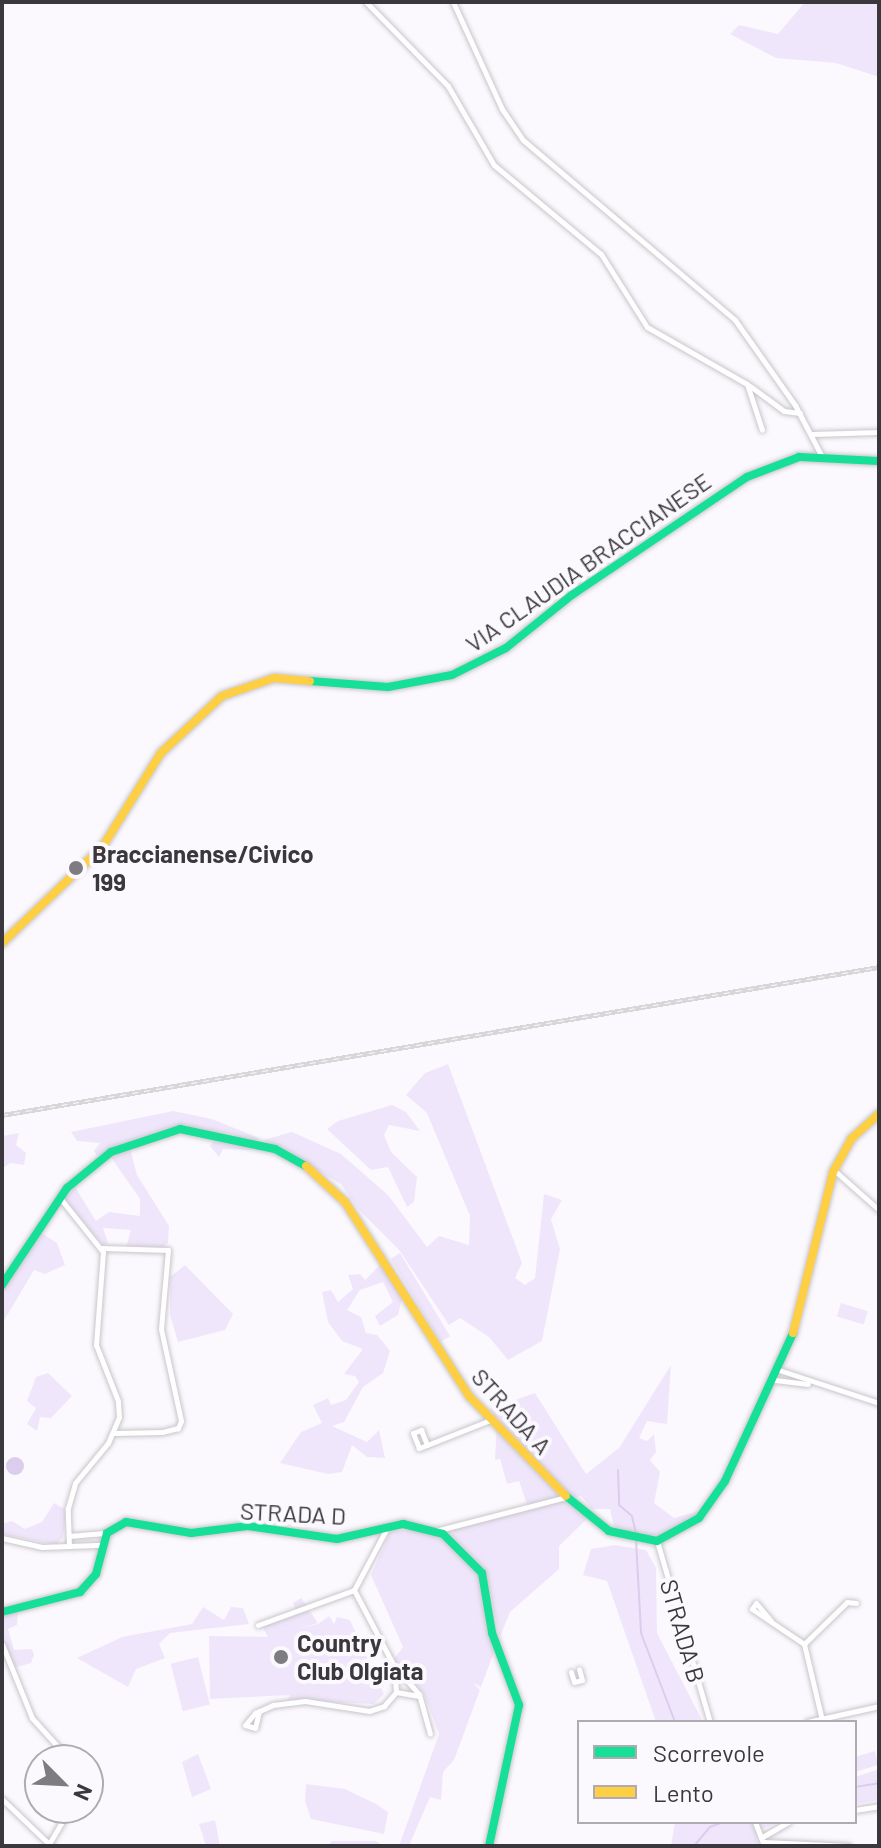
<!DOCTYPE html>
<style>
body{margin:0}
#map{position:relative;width:881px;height:1848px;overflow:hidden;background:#fbf9fd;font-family:Barlow,sans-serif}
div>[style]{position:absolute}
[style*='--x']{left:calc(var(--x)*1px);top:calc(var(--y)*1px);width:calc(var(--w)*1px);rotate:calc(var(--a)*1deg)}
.green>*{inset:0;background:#f0e6fb;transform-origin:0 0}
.water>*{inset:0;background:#dcccee}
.round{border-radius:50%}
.stream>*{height:2px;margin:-1px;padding:0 1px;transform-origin:1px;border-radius:1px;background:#dcccee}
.roads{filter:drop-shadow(0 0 2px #c8c6cb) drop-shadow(0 0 2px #c8c6cb)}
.street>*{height:5px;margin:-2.5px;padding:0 2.5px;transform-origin:2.5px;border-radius:2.5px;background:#fefeff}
.fast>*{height:8px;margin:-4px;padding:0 4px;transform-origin:4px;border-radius:4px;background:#16e098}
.slow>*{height:8px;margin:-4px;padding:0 4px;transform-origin:4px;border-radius:4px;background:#ffcf43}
.rail>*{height:5px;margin-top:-2.5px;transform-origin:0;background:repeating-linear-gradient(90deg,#fbf8fe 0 6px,#d7d7d8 0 12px);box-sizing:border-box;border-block:2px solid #d7d7d8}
.dots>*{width:22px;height:22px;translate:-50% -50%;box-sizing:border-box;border:4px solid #fbf8fe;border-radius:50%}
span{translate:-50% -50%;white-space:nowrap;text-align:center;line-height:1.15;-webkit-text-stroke:8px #fbf8fe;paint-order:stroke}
.street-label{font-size:24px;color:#3a383d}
.poi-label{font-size:24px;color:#3a383d;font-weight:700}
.left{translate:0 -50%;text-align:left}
.frame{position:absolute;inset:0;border:4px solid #3a383d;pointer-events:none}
.legend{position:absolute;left:577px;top:1720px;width:280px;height:104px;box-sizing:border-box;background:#fbf8fe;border:2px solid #aeabb1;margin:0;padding:10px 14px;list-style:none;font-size:24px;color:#3a383d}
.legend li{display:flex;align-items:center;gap:16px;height:40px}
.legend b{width:40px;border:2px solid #aeabb1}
.north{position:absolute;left:24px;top:1744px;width:80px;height:80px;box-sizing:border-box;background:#fbf8fe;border:2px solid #aeabb1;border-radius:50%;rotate:114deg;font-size:22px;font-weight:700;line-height:32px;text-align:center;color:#3a383d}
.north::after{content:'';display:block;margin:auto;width:28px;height:36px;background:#7e7c80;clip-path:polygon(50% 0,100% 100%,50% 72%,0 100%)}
</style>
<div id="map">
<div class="green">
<i style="clip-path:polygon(805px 2px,879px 2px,879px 77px,836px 63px,776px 58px,730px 34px,739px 25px,778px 34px)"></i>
<i style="clip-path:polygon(448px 1064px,522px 1263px,515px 1278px,525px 1285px,535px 1278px,544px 1194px,562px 1200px,551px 1219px,560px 1249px,542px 1341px,508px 1360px,489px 1337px,460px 1318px,449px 1325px,400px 1251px,359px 1210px,341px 1184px,264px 1140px,292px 1132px,341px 1154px,388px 1195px,427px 1247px,439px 1236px,469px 1245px,470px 1216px,427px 1113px,406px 1095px,425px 1073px)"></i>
<i style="clip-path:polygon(392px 1105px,406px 1112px,420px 1131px,389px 1125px,384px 1135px,391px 1152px,417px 1177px,414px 1202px,407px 1207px,388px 1167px,371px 1170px,327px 1129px,338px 1121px)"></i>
<i style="clip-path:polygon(173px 1111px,212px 1119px,259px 1138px,251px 1150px,223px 1149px,219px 1157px,210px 1146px,215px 1139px,235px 1140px,235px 1134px,178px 1128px,97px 1156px,94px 1151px,100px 1143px,77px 1141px,71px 1132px)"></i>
<i style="clip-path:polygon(19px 1133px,16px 1145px,26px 1153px,24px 1165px,10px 1163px,2px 1169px,2px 1136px)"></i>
<i style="clip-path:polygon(130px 1149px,137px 1175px,169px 1226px,168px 1243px,160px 1251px,125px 1251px,131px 1230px,103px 1228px,108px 1243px,103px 1245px,64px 1199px,75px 1187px,96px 1221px,109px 1212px,140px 1216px,140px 1199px,110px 1156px)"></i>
<i style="clip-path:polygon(40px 1232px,57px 1243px,65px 1265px,45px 1274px,34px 1270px,2px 1324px,2px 1290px)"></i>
<i style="left:400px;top:1253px;width:97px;height:11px;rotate:59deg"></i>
<i style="clip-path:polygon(381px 1264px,403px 1295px,398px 1315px,380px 1326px,375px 1316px,393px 1302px,383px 1282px,360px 1290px,347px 1310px,361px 1317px,366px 1333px,377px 1335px,390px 1351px,383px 1373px,363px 1387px,344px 1422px,332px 1426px,367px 1442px,379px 1430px,385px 1458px,367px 1457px,352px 1445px,342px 1472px,328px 1474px,280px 1463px,301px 1432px,322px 1423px,313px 1405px,328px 1398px,331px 1405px,346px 1400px,359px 1382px,355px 1376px,344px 1374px,363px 1349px,342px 1341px,328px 1322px,322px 1292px,331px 1290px,338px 1302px,353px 1289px,348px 1275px,360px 1274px,365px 1280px)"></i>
<i style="clip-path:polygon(185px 1265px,233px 1314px,225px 1330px,178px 1342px,170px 1315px,170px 1277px)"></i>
<i style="left:841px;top:1303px;width:28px;height:14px;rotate:17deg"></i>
<i style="clip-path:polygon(671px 1365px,667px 1424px,647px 1421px,639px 1438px,647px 1441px,654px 1434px,656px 1452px,650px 1460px,660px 1472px,654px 1503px,674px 1518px,703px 1510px,685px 1526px,664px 1535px,627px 1535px,614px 1527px,610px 1509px,592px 1509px,581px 1496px,528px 1507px,519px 1481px,507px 1484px,500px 1459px,495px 1460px,497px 1422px,490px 1409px,535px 1393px,586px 1474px,619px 1448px)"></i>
<i style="clip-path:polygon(48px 1373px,72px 1396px,51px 1418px,40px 1417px,37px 1431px,27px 1424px,36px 1408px,27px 1401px,36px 1377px)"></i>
<i style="clip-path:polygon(569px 1499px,588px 1518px,559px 1546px,559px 1569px,510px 1612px,500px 1637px,485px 1569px,452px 1535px,453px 1530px)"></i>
<i style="clip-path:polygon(54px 1503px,66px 1510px,63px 1538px,56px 1545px,2px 1534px,2px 1524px,12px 1521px,25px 1529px,42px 1522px)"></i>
<i style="clip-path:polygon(411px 1530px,437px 1534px,481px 1578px,487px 1631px,496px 1647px,481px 1687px,473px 1683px,480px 1690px,454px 1760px,443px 1772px,441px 1800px,430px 1797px,409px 1846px,399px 1846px,439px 1734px,424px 1694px,394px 1659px,403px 1647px,371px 1575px,390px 1532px)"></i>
<i style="clip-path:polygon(615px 1545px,646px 1550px,656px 1568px,657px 1633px,703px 1722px,656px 1722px,607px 1581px,583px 1575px,591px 1549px)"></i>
<i style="clip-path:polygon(301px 1598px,318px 1623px,298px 1629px,318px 1624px,329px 1616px,334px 1624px,337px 1617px,350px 1620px,384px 1694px,374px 1704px,287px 1700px,290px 1695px,210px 1699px,209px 1636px,268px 1637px,262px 1626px,284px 1613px,298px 1614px,293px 1603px)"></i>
<i style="clip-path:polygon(203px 1607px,224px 1620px,231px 1607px,243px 1608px,249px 1624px,170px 1633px,159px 1644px,165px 1658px,136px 1669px,128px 1687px,77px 1658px,122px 1637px,192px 1624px)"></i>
<i style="clip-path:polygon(18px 1611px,17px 1625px,8px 1629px,14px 1650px,32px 1649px,34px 1655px,31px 1663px,13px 1668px,2px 1637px,2px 1616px)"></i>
<i style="left:198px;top:1657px;width:49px;height:28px;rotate:76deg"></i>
<i style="clip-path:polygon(875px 1751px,878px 1765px,855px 1772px,855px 1757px)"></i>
<i style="clip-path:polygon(198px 1754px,211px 1789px,192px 1797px,182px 1762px)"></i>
<i style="clip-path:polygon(879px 1769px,879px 1800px,855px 1804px,855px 1777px)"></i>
<i style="clip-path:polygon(306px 1784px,345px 1789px,376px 1804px,388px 1812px,384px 1834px,311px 1819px,305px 1801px)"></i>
<i style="clip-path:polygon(215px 1820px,220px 1846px,206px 1846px,199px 1824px)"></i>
<i style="clip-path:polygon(675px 1822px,781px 1822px,756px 1831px,758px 1846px,671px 1846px)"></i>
<i style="clip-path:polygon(331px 1841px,375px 1841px,384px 1846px,329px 1846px)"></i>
</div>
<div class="water">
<i class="round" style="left:6px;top:1457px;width:18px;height:18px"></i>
</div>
<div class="stream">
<i style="--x:618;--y:1470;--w:35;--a:88"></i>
<i style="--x:619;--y:1505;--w:17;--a:40"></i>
<i style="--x:632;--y:1516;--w:17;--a:77"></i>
<i style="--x:636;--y:1540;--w:93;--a:86.9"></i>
<i style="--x:641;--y:1633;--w:95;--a:69.1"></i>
<i style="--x:855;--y:1787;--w:24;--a:-9"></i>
<i style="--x:694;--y:1846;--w:25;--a:-50"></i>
<i style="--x:710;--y:1827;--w:14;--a:-21"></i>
</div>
<div class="roads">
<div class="street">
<i style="--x:366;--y:2;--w:117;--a:45.7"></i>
<i style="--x:448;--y:86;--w:91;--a:59.8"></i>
<i style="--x:494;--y:165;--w:139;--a:39.8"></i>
<i style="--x:601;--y:254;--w:86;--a:57.8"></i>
<i style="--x:647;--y:327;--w:115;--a:29.7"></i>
<i style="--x:747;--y:384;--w:48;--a:71.9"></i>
<i style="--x:453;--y:2;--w:118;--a:65.4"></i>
<i style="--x:502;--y:109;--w:37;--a:56"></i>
<i style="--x:523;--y:140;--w:278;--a:40.3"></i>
<i style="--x:735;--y:320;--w:104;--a:54.8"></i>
<i style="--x:795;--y:405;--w:56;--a:62.5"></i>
<i style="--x:750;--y:386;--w:42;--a:36.3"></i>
<i style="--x:784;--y:411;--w:16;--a:7"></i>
<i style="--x:812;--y:434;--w:67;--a:-1.7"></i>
<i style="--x:834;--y:1170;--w:60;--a:41.6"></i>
<i style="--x:102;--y:1248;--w:66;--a:1.7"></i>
<i style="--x:168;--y:1250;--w:79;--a:95.1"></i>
<i style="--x:161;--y:1329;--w:94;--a:77.7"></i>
<i style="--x:181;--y:1421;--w:8;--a:113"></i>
<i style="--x:178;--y:1428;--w:16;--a:166"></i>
<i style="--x:162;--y:1432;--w:48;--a:178.8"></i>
<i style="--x:779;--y:1370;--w:105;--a:18.3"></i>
<i style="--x:775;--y:1380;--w:33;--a:7"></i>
<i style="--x:427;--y:1445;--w:9;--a:159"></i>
<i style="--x:419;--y:1448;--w:16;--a:-112"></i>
<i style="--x:413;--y:1433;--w:9;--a:-21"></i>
<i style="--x:421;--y:1430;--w:16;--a:68"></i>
<i style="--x:427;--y:1445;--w:68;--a:-21.6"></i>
<i style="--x:435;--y:1531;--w:135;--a:-14.5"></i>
<i style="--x:69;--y:1536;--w:38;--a:-5"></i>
<i style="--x:2;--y:1538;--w:41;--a:12.7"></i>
<i style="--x:42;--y:1547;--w:27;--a:-2"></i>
<i style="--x:69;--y:1546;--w:38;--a:-92"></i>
<i style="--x:68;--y:1508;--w:26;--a:-74"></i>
<i style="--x:75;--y:1483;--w:52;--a:-50.5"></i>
<i style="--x:108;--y:1443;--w:28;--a:-67"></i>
<i style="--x:119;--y:1417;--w:16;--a:-94"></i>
<i style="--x:118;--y:1401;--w:60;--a:-111.4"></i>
<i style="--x:96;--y:1345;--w:93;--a:-85.7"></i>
<i style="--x:103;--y:1252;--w:69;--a:-128.5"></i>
<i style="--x:657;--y:1541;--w:189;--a:73.7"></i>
<i style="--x:69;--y:1546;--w:34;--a:-2"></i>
<i style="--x:752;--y:1609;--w:63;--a:33.9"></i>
<i style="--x:804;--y:1644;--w:60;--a:-44.3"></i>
<i style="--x:847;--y:1602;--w:9;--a:6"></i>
<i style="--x:752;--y:1609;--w:7;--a:-56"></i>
<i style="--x:756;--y:1603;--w:23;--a:50"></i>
<i style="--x:258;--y:1625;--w:102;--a:-20"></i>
<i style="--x:354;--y:1590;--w:70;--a:-62"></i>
<i style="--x:2;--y:1644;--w:80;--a:67.9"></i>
<i style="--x:32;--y:1718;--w:57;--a:47.9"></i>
<i style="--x:804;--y:1644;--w:74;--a:76.7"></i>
<i style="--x:397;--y:1669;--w:33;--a:49"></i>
<i style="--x:419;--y:1694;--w:41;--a:74.6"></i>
<i style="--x:571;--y:1672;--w:10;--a:73"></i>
<i style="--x:574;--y:1682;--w:8;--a:-14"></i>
<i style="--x:582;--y:1680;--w:11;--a:-105"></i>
<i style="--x:396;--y:1692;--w:23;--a:10"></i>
<i style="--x:259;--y:1711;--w:17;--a:103"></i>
<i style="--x:255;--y:1728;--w:10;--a:-163"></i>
<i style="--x:245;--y:1725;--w:16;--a:-50"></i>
<i style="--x:255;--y:1713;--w:20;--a:-24"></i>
<i style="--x:273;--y:1705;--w:32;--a:-7"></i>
<i style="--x:305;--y:1701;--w:65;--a:8.9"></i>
<i style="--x:369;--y:1711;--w:16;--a:-18"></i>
<i style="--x:384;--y:1706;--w:18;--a:-49"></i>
<i style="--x:396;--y:1692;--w:26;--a:-94"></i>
<i style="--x:394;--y:1666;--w:86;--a:-117.8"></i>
<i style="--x:807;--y:1722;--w:74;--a:-12.5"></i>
<i style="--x:2;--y:1799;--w:68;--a:43.8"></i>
<i style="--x:855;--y:1810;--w:24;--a:-9"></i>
<i style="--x:755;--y:1822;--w:26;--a:69"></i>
<i style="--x:764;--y:1836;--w:28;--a:-30"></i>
<i style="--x:764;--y:1842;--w:85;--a:2.7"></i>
<i style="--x:49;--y:1844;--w:42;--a:-59.7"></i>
</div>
<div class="fast">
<i style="--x:310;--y:681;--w:78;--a:4.4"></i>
<i style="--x:388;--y:687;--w:65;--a:-10.6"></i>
<i style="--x:452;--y:675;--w:60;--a:-26.6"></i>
<i style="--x:506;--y:648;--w:85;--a:-38.8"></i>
<i style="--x:572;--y:595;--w:211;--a:-34"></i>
<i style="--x:747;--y:477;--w:56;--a:-21"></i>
<i style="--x:799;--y:457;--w:80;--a:2.9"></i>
<i style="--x:2;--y:1285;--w:117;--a:-56.2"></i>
<i style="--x:67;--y:1188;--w:57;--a:-39.3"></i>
<i style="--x:111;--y:1152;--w:73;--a:-18.4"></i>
<i style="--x:180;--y:1129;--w:97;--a:11.9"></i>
<i style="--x:275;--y:1149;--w:35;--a:29"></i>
<i style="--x:566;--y:1496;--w:55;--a:39.1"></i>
<i style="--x:609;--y:1531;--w:49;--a:11.8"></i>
<i style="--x:657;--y:1541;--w:48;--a:-28.7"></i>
<i style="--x:699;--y:1518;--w:45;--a:-54.9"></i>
<i style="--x:725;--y:1481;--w:163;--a:-65.3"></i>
<i style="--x:2;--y:1612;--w:81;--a:-14.4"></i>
<i style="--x:80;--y:1592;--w:24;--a:-48"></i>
<i style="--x:96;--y:1574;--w:42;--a:-75"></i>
<i style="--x:107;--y:1533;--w:22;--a:-30"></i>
<i style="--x:126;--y:1522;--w:66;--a:9.6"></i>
<i style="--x:191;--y:1533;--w:57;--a:-7"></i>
<i style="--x:248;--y:1526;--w:90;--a:8.3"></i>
<i style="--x:337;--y:1539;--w:68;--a:-12.8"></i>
<i style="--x:403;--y:1524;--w:41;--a:14"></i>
<i style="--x:443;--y:1534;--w:55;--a:45"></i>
<i style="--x:482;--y:1573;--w:61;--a:80.5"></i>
<i style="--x:492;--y:1633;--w:77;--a:69.4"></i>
<i style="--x:519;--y:1705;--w:144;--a:102"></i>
</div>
<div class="slow">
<i style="--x:2;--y:943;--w:140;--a:-43.8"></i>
<i style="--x:103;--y:846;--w:110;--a:-58.1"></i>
<i style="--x:161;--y:753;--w:83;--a:-43.1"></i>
<i style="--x:222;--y:696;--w:55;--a:-19.1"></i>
<i style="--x:274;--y:678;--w:36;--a:5"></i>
<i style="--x:306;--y:1166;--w:53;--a:42.7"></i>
<i style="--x:345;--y:1202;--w:230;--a:57.4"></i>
<i style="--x:469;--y:1396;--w:139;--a:45.9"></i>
<i style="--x:793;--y:1333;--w:166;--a:-76"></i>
<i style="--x:833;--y:1172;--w:38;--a:-61"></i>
<i style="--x:851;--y:1139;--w:38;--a:-42"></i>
</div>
</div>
<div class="rail">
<i style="--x:2;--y:1115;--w:889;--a:-9.58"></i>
</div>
<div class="dots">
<i style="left:76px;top:868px;background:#7e7c80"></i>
<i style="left:281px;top:1657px;background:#7e7c80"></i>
</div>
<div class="street-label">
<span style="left:588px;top:562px;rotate:-35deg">VIA CLAUDIA BRACCIANESE</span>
<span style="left:512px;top:1411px;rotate:48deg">STRADA A</span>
<span style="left:293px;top:1513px;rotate:3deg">STRADA D</span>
<span style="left:683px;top:1631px;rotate:74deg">STRADA B</span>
</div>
<div class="poi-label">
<span class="left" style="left:92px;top:868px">Braccianense/Civico<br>199</span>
<span class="left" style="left:297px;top:1657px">Country<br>Club Olgiata</span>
</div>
<div class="frame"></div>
<ul class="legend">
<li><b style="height:10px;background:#16e098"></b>Scorrevole</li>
<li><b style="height:10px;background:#ffcf43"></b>Lento</li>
</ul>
<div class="north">N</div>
</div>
